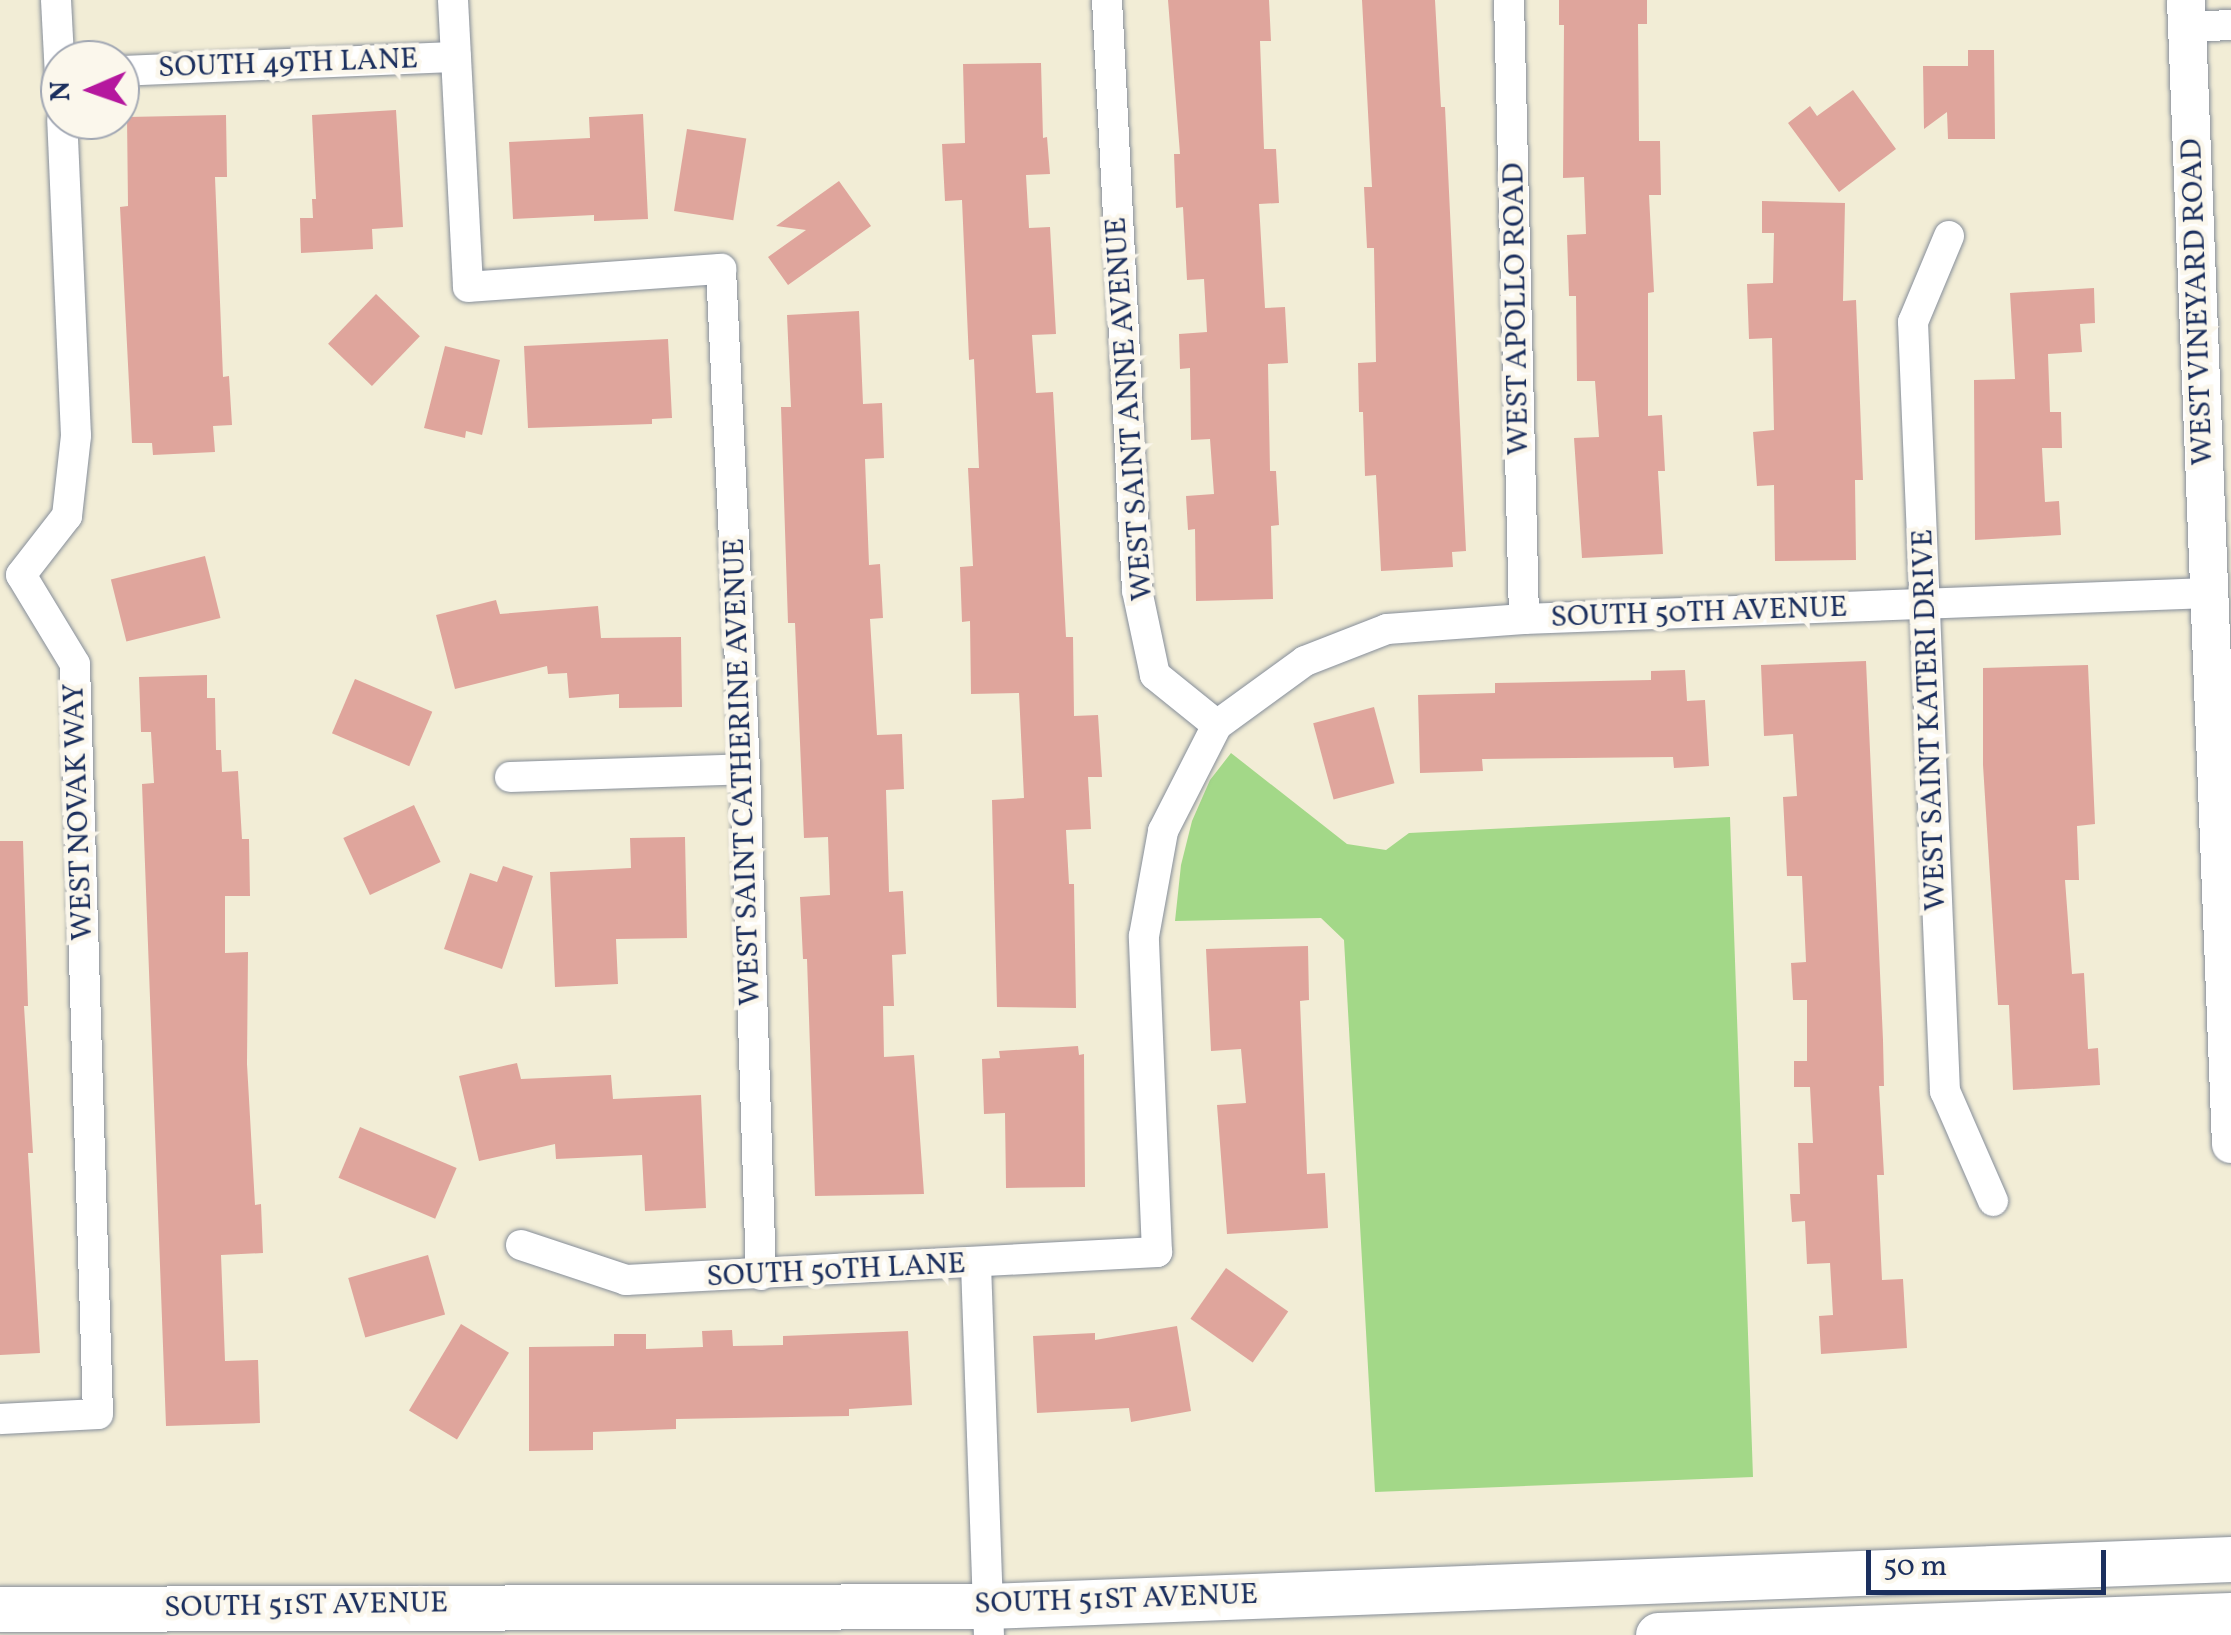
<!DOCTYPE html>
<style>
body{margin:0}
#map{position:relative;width:2231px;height:1635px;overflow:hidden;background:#f2edd6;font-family:Vollkorn,serif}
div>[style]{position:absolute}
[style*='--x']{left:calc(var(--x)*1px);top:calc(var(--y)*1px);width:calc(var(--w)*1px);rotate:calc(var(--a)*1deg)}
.green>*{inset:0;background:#a3d888}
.building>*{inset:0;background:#dfa59c;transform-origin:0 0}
.roads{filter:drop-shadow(0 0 2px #868e9a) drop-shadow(0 0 2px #868e9a)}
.minor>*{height:30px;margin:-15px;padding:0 15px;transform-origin:15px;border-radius:15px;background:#fff}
.tertiary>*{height:38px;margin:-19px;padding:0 19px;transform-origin:19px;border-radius:19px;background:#fff}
.primary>*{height:45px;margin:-22.5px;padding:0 22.5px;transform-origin:22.5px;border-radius:22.5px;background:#fff}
span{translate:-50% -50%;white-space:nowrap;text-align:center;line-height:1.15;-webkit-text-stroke:9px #fbf7ec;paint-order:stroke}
.street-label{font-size:30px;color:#1b2f5e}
.north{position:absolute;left:40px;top:40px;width:100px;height:100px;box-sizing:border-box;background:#fbf7ec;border:2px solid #a1a7b3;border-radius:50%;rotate:268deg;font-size:28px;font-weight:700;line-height:40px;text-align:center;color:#1b2f5e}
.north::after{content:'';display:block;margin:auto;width:35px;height:45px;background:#b5179e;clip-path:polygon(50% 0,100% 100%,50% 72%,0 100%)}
.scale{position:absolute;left:1866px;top:1550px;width:240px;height:45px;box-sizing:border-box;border:5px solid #1b2f5e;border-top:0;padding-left:12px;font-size:30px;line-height:35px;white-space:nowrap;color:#1b2f5e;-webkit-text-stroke:8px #fbf7ec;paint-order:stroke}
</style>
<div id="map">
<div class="green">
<i style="clip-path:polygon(1231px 753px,1347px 844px,1386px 850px,1409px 833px,1730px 817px,1753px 1477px,1375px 1492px,1344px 940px,1321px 918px,1175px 921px,1181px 865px,1192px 821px,1210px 780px)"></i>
</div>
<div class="building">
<i style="clip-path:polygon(1168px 0,1269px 0,1271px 41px,1260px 41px,1264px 149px,1276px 149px,1279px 203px,1259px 204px,1265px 308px,1285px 307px,1288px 363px,1268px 364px,1270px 471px,1276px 471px,1279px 525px,1271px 526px,1273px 599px,1196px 601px,1195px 529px,1188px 530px,1186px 496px,1214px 494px,1210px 439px,1191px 440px,1190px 368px,1180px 369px,1179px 334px,1207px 332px,1204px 279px,1187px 280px,1183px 207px,1176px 208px,1174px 154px,1180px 154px)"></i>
<i style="clip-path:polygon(1362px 0,1435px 0,1441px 107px,1445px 107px,1466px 551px,1452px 552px,1453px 567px,1381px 571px,1376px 475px,1365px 476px,1363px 412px,1359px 412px,1358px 363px,1376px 362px,1374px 248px,1367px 248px,1364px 187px,1372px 187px)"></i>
<i style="clip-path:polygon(1559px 0,1647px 0,1647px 24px,1638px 24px,1639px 141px,1660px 141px,1661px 195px,1649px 195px,1654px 292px,1648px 293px,1648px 416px,1662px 415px,1665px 471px,1658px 471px,1663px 554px,1582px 558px,1574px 438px,1599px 437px,1595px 381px,1577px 381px,1576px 296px,1569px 296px,1567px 235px,1586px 234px,1584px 177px,1563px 178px,1564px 25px,1559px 25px)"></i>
<i style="clip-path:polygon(1968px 50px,1994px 50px,1995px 139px,1948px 139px,1947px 112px,1924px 129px,1923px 66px,1968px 66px)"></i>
<i style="clip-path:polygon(1041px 63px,1043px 138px,1047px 137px,1050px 174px,1026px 175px,1029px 228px,1050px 227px,1056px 334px,1032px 335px,1036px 393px,1053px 392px,1066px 637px,1073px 637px,1074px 716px,1098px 715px,1102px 777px,1088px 777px,1091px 829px,1066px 830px,1069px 884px,1074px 884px,1076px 1008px,997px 1007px,992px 800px,1024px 798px,1019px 693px,971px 694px,970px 621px,962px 622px,960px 567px,973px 566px,968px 468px,979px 468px,974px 359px,969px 360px,962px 200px,945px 201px,942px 144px,965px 143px,963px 64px)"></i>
<i style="clip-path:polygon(1853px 90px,1896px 149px,1839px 192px,1788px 123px,1810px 106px,1817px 116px)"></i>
<i style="clip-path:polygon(396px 110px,403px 227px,372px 229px,373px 249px,301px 253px,300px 218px,313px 218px,312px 199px,316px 199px,312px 115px)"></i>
<i style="clip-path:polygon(643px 114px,648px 219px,594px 221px,594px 215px,513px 219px,509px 142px,590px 138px,589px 117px)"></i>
<i style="clip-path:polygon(226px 115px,227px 177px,215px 177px,223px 377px,229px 376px,232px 425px,213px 426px,215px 452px,153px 455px,152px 443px,132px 443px,120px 207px,128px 206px,127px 117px)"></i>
<i style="left:687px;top:129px;width:60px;height:83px;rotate:9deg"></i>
<i style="clip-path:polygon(839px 181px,871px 226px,788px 285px,768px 257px,806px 230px,776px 226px)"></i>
<i style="clip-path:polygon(1762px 201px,1845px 203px,1843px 301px,1856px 300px,1863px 480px,1855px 480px,1856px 560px,1775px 561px,1774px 485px,1757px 486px,1753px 432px,1774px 430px,1772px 338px,1749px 339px,1747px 284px,1773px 283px,1774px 233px,1762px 233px)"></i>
<i style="clip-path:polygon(2094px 288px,2095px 323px,2080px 324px,2082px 352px,2048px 354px,2050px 412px,2061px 412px,2062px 448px,2042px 448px,2045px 502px,2059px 501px,2061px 535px,1975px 540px,1974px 380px,2015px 379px,2010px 293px)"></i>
<i style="left:376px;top:294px;width:61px;height:69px;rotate:44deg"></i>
<i style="clip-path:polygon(859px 311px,863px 404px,882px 403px,884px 458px,865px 459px,869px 565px,880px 564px,883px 618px,870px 619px,877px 735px,902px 734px,904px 789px,886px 790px,889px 892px,903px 891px,906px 954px,892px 955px,894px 1006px,883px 1006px,884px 1057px,914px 1055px,924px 1194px,815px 1196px,807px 959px,803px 959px,800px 897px,830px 895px,828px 837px,804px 838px,795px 623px,788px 623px,781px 407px,791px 407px,787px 315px)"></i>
<i style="clip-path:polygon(668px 339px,672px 418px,652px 419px,652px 424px,528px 428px,524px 346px)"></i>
<i style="clip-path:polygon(445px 346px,500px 360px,482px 435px,466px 431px,465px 438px,424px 428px)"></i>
<i style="left:205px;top:556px;width:64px;height:97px;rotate:76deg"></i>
<i style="clip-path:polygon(496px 600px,500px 614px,598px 606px,601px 638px,681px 637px,682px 707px,619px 708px,619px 694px,569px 698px,567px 673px,548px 674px,547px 666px,455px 689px,436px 615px)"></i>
<i style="clip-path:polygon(1866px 661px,1883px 1040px,1884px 1086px,1879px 1086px,1884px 1175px,1877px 1175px,1882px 1280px,1903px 1279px,1907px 1348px,1821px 1354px,1819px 1316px,1833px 1315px,1830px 1263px,1807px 1264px,1805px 1221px,1792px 1222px,1790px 1194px,1800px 1194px,1798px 1143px,1813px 1143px,1810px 1087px,1794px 1087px,1794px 1061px,1807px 1061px,1807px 1000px,1793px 1000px,1791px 963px,1806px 962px,1802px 876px,1787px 876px,1783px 797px,1797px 796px,1793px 734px,1764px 736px,1761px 665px)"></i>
<i style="clip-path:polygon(2088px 665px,2095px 824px,2077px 826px,2079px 880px,2065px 880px,2072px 974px,2084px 973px,2088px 1049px,2098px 1048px,2100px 1085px,2013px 1090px,2009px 1005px,1998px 1005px,1983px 765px,1983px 668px)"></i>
<i style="clip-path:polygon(1685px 670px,1687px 701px,1705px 700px,1709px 766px,1674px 768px,1673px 757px,1482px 759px,1483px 771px,1420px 773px,1418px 695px,1495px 693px,1495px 683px,1651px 680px,1651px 671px)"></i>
<i style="clip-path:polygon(207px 675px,207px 698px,215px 698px,216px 750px,221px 750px,222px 772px,238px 771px,242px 839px,249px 839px,250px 896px,225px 896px,225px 953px,248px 952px,247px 1064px,255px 1205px,261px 1204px,263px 1253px,221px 1255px,225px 1361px,258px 1360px,260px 1423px,166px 1426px,142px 784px,154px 783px,151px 732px,141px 732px,139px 677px)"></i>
<i style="left:355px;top:679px;width:84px;height:59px;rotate:23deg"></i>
<i style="left:1374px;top:707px;width:79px;height:63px;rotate:75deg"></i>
<i style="left:414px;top:805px;width:63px;height:78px;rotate:65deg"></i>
<i style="clip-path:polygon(685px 837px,687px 938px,616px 939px,618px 984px,555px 987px,550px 872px,631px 868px,630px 838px)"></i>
<i style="clip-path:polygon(0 841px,23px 841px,28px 1006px,24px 1006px,33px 1153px,28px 1153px,40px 1353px,0 1355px)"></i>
<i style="clip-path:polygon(503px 866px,533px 876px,502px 969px,444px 949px,470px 873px,497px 882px)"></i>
<i style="clip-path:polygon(1308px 946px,1309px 1000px,1300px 1001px,1307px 1174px,1325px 1173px,1328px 1228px,1227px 1234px,1217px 1105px,1246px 1103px,1241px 1049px,1211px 1051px,1206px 949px)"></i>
<i style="clip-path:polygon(1078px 1046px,1079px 1055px,1084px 1054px,1085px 1187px,1006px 1188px,1005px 1113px,984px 1114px,982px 1059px,1000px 1058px,999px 1051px)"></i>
<i style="clip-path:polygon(517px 1063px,521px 1079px,611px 1075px,613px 1099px,701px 1095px,706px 1208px,645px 1211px,642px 1155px,556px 1159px,555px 1144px,479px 1161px,459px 1076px)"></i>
<i style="left:360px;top:1127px;width:105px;height:55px;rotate:23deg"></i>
<i style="left:428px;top:1255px;width:62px;height:83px;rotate:74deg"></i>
<i style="left:1226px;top:1268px;width:76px;height:62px;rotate:35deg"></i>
<i style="left:461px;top:1324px;width:56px;height:101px;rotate:31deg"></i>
<i style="clip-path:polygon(1177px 1326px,1191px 1411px,1131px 1422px,1129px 1408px,1037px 1413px,1033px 1336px,1095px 1333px,1095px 1340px)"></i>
<i style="clip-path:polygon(732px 1330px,733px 1346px,783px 1345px,783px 1336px,908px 1331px,912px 1405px,849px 1409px,849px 1416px,676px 1419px,676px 1429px,593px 1432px,593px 1450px,529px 1451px,529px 1347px,614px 1346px,614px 1334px,646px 1334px,646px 1349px,703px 1347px,702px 1331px)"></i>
</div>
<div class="roads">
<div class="minor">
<i style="--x:56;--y:0;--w:76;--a:87"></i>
<i style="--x:453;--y:0;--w:287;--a:87"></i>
<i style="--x:468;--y:287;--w:254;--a:-4.1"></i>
<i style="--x:721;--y:269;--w:501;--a:87.25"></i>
<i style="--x:745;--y:769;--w:506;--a:88.19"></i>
<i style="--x:1509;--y:0;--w:619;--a:88.61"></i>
<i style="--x:2187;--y:27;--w:44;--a:-2.6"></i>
<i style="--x:120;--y:71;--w:336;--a:-2.4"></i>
<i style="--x:1949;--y:236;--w:93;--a:112.7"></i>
<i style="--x:1913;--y:322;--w:770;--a:87.62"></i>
<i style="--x:1945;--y:1091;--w:120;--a:66.4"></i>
<i style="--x:1217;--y:725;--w:109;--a:-36"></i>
<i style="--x:1305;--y:661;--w:88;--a:-21.3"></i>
<i style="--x:1387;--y:629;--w:137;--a:-4.2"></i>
<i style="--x:1524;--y:619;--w:685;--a:-2.17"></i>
<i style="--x:510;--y:777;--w:235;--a:-1.9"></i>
<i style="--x:521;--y:1245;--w:111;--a:18.4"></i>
<i style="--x:626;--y:1280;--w:532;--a:-3.02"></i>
<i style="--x:1157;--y:1252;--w:316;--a:-92.4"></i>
<i style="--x:1144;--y:936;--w:107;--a:-79.7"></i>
<i style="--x:1163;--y:831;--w:119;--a:-63"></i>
<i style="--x:1217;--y:725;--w:80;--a:-141.1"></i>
<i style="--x:1155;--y:675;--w:87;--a:-102"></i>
<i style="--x:1137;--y:590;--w:591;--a:-92.91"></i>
<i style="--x:976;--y:1264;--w:371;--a:88"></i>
<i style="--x:0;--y:1419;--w:98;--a:-2.9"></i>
<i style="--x:98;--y:1414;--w:750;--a:-91.76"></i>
<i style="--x:75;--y:664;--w:104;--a:-121.2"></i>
<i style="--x:21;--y:575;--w:75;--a:-52.1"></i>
<i style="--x:67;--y:516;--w:81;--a:-83.6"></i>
<i style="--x:76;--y:436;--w:316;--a:-92.5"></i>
</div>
<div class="tertiary">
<i style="--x:2186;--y:0;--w:1145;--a:87.75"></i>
</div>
<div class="primary">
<i style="--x:0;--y:1609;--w:988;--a:-0.17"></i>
<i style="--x:988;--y:1606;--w:1244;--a:-2.17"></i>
<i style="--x:1658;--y:1635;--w:573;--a:-2"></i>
</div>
</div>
<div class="street-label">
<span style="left:288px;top:64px;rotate:-2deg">SOUTH 49TH LANE</span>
<span style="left:2198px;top:302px;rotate:-92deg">WEST VINEYARD ROAD</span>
<span style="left:1517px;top:309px;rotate:-91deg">WEST APOLLO ROAD</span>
<span style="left:1130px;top:409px;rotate:-94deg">WEST SAINT ANNE AVENUE</span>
<span style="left:1699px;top:613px;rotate:-2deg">SOUTH 50TH AVENUE</span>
<span style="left:1930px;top:720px;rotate:-92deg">WEST SAINT KATERI DRIVE</span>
<span style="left:743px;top:772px;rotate:-92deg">WEST SAINT CATHERINE AVENUE</span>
<span style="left:79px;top:812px;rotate:-92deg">WEST NOVAK WAY</span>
<span style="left:836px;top:1271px;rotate:-3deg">SOUTH 50TH LANE</span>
<span style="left:1116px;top:1600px;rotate:-2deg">SOUTH 51ST AVENUE</span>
<span style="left:306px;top:1606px;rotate:-1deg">SOUTH 51ST AVENUE</span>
</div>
<div class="north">N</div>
<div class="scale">50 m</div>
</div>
